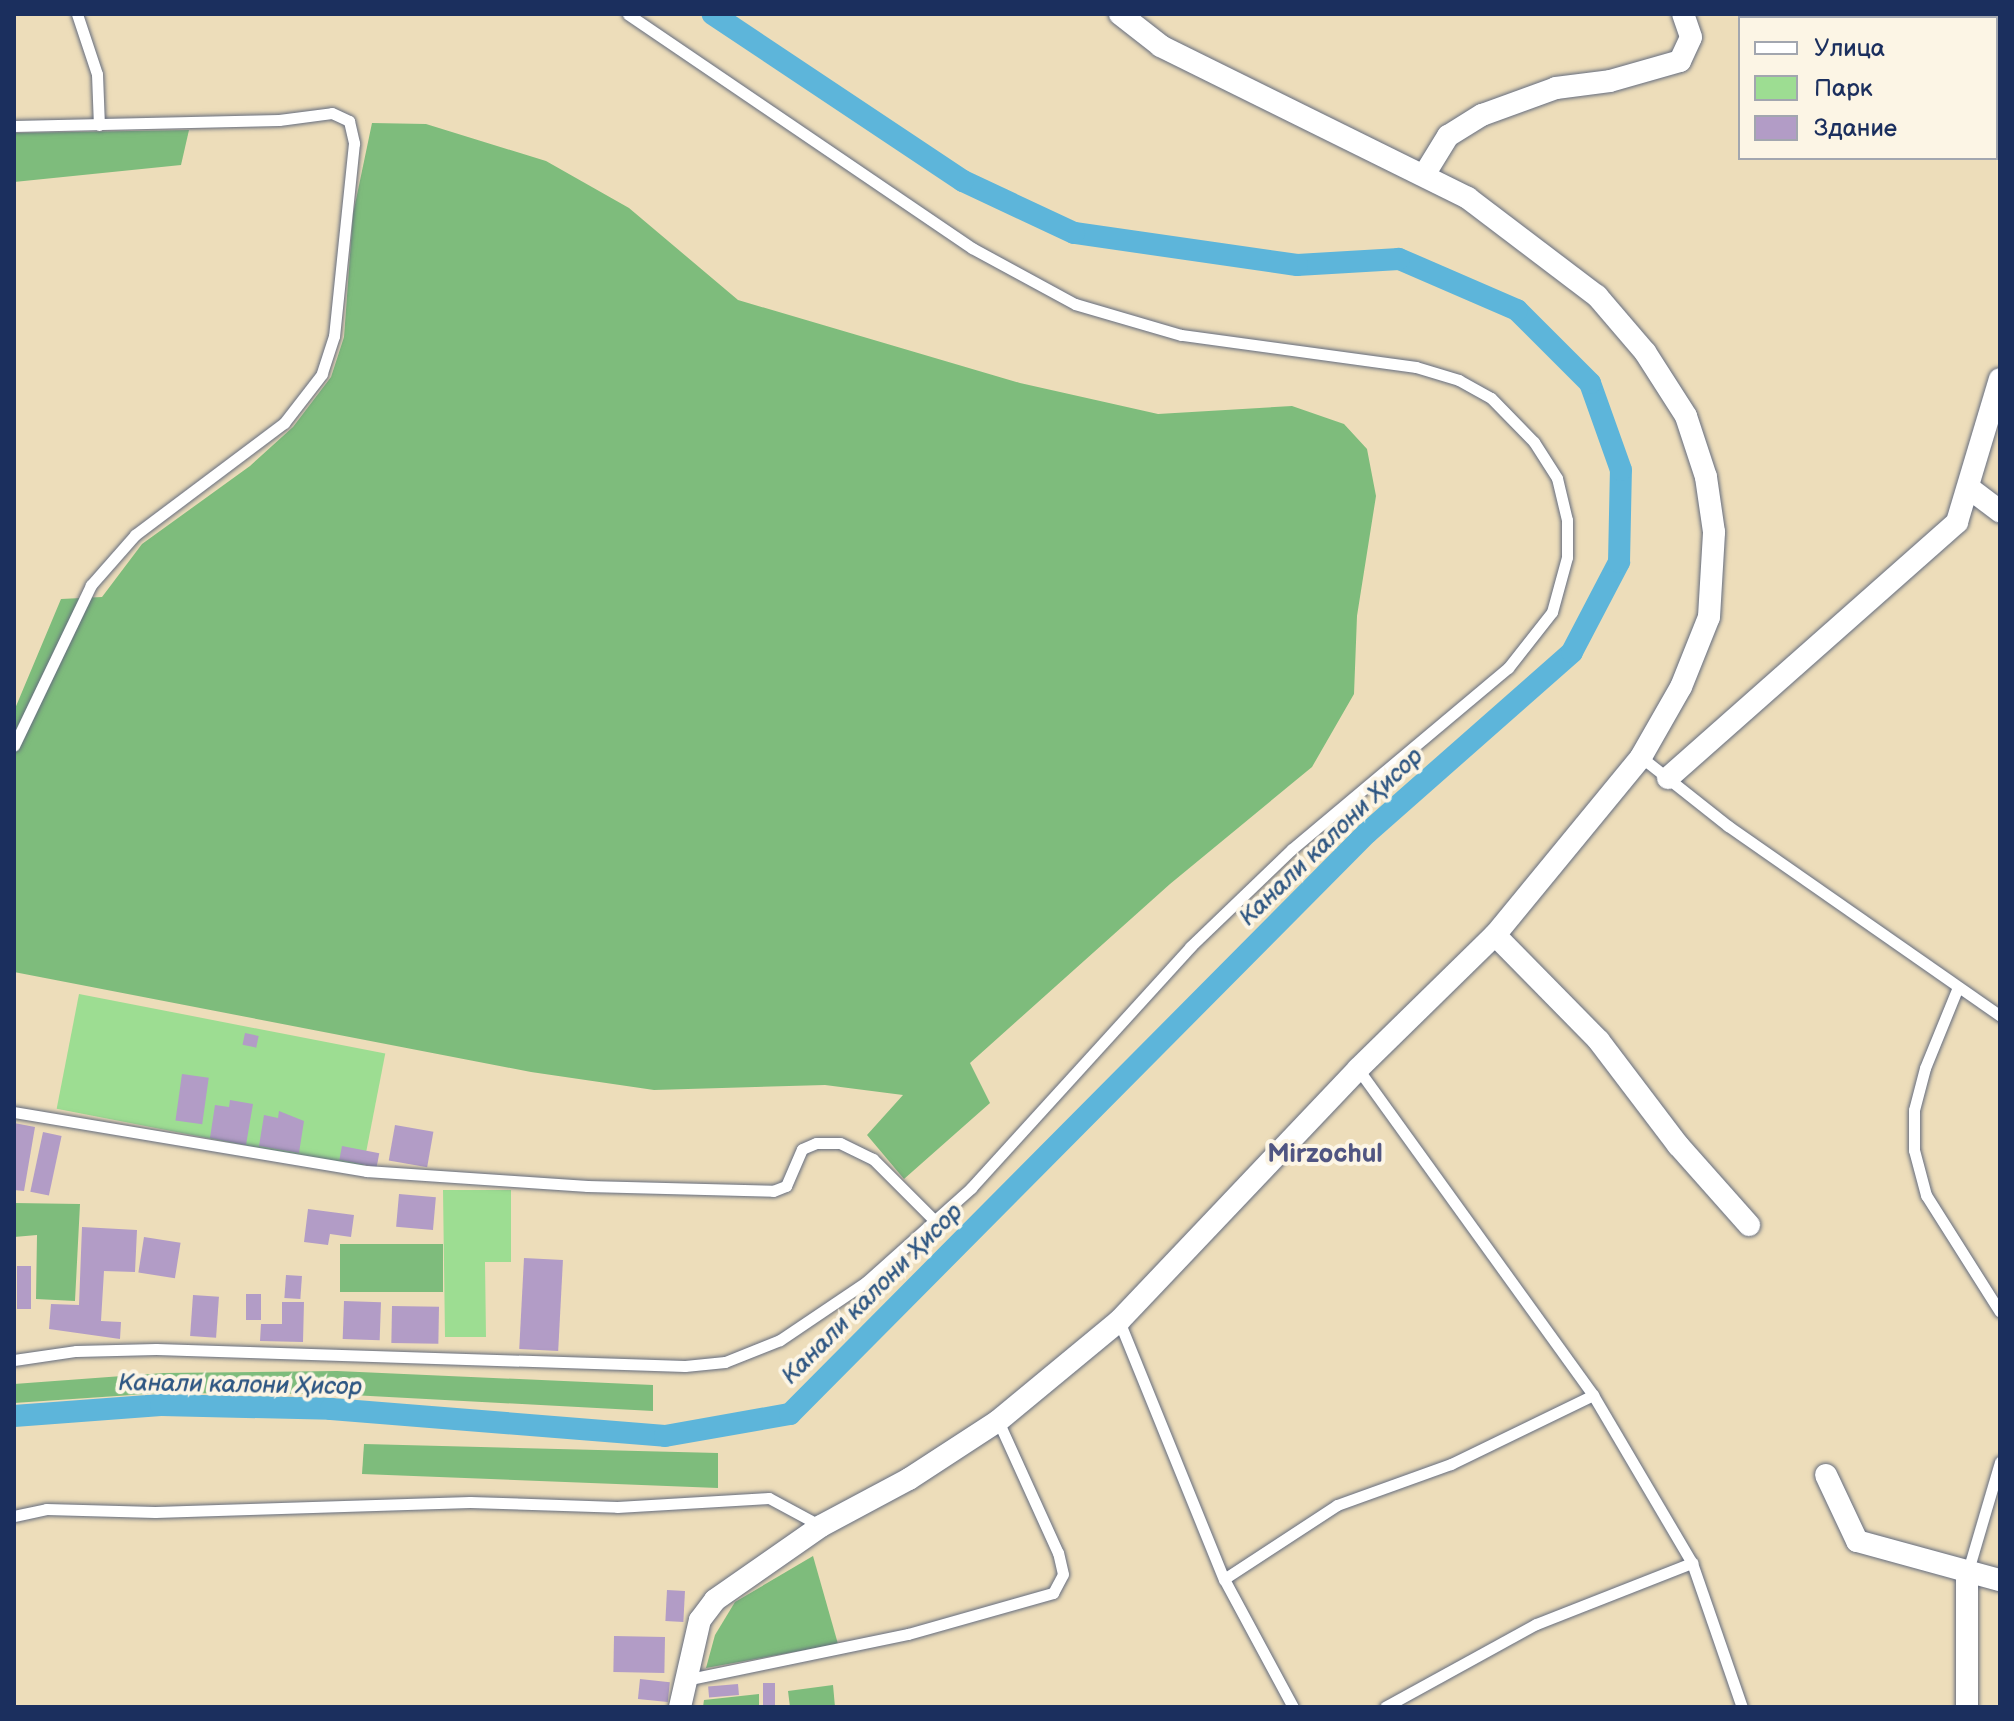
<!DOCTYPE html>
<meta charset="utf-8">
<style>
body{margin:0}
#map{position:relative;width:2014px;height:1721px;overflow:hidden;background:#edddba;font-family:"Balsamiq Sans",sans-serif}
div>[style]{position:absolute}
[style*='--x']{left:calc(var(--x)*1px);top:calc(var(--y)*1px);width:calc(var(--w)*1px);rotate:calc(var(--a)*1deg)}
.green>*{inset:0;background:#9ddd92;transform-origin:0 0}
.forest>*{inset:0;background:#7ebc7c;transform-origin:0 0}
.canal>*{height:22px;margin:-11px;padding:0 11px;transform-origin:11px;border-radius:11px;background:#5db5da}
.building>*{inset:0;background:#b29cc6;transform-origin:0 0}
.roads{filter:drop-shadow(0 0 2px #646c7e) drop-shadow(0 0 2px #646c7e)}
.lane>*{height:11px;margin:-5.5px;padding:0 5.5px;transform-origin:5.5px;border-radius:5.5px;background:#fff}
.street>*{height:22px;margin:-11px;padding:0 11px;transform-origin:11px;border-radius:11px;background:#fff}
span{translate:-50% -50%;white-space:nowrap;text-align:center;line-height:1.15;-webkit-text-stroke:8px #fcf5e5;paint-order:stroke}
.water-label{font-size:24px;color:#2f5783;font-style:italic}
.quarter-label{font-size:26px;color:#505582;font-weight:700}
.frame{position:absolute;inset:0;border:16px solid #1b2f5e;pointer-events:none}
.legend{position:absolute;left:1738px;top:16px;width:260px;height:144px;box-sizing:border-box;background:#fcf5e5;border:2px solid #a2a6af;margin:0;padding:10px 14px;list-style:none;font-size:24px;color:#1b2f5e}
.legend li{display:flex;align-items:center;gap:16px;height:40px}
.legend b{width:40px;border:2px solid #a2a6af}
</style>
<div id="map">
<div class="green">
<i style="left:79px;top:994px;width:312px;height:117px;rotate:11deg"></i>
<i style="clip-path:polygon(443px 1190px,511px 1190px,511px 1262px,485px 1262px,486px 1337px,445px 1337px)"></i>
</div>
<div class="forest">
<i style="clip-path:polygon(372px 123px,426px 124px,546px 161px,629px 208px,738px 300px,1020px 383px,1158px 414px,1292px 406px,1344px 424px,1367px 449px,1376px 496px,1357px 616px,1354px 694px,1312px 767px,1170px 884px,970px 1063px,990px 1103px,904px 1179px,867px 1135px,903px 1095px,825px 1085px,654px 1090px,531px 1072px,14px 972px,14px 711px,61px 599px,102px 597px,142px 544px,250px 466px,293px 427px,331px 377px,344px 337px,353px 214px)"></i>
<i style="clip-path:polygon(189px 130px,181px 165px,14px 182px,14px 133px)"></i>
<i style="clip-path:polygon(14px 1203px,80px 1204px,75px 1301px,36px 1299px,37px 1235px,14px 1237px)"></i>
<i style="left:443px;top:1244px;width:48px;height:103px;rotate:90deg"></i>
<i style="clip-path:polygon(337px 1371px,653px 1385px,653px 1411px,333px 1394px,161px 1393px,14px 1403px,14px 1384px,163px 1373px)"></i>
<i style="clip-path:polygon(364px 1444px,718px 1453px,718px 1488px,362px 1474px)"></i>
<i style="clip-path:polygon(813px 1556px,838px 1644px,706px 1668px,715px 1635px,735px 1602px)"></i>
<i style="clip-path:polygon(833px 1685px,835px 1707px,790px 1707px,788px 1691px)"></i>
<i style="clip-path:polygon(759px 1694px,759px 1707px,703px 1707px,704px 1700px)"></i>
</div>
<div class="canal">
<i style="--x:14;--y:1416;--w:147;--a:-4.3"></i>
<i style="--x:161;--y:1405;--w:170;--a:1.3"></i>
<i style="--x:331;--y:1409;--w:335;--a:4.6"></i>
<i style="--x:665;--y:1436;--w:127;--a:-10"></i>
<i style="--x:790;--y:1414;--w:819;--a:-45.2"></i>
<i style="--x:1367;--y:833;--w:273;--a:-41.4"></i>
<i style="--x:1572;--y:652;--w:102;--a:-62.4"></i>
<i style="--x:1619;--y:562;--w:92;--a:-88.8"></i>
<i style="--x:1621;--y:470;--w:92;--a:-109.6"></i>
<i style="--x:1590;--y:383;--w:103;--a:-135"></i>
<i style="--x:1517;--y:310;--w:129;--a:-156.6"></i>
<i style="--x:1399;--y:259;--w:102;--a:176.6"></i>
<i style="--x:1297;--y:265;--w:225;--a:-171.8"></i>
<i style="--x:1074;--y:233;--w:123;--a:-154.9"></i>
<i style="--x:963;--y:181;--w:301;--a:-146.3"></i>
</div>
<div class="building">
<i style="left:245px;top:1033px;width:14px;height:12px;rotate:12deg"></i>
<i style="left:182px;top:1074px;width:27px;height:47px;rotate:8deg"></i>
<i style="clip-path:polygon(230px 1100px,253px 1104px,246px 1145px,210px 1138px,215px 1105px,229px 1107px)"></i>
<i style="clip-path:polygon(279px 1111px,304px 1121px,299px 1153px,259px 1146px,264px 1115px,278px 1118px)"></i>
<i style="clip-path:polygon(14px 1123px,35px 1127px,24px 1191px,14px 1190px)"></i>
<i style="left:395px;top:1125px;width:39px;height:36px;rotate:10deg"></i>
<i style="left:43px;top:1132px;width:19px;height:61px;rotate:12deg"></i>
<i style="left:342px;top:1146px;width:38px;height:14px;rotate:11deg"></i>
<i style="left:399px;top:1194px;width:37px;height:33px;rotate:5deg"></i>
<i style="clip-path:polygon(308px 1209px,354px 1215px,351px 1237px,330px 1234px,328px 1245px,304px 1242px)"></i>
<i style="clip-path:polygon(82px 1227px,137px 1230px,135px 1272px,104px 1271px,101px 1321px,121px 1322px,120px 1339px,49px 1329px,51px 1304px,79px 1305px)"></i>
<i style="left:144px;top:1237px;width:37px;height:36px;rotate:9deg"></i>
<i style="left:524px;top:1258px;width:39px;height:91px;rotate:3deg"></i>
<i style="left:17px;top:1266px;width:14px;height:43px"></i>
<i style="left:286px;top:1275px;width:16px;height:23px;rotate:4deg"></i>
<i style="left:246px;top:1294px;width:15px;height:26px"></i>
<i style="left:193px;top:1295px;width:26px;height:41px;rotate:4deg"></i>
<i style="left:344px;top:1301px;width:37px;height:38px;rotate:2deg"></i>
<i style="clip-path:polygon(282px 1302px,304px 1302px,303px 1342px,260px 1341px,261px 1324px,282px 1324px)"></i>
<i style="left:392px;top:1306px;width:47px;height:37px;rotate:1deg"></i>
<i style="left:667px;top:1590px;width:18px;height:31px;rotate:3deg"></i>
<i style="left:614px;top:1636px;width:51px;height:36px;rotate:1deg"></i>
<i style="left:640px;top:1679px;width:30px;height:20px;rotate:6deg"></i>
<i style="left:775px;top:1683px;width:24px;height:12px;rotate:90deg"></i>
<i style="left:738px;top:1684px;width:11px;height:30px;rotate:85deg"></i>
</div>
<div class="roads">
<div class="lane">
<i style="--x:77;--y:14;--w:63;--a:71.6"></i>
<i style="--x:97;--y:74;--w:51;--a:87.8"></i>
<i style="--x:14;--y:126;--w:265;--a:-1.3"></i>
<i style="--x:279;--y:120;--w:53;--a:-7.5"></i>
<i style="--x:332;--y:113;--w:19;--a:25"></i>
<i style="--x:349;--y:121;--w:23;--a:77"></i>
<i style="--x:354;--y:143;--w:194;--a:95.9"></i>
<i style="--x:334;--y:336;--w:40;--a:108"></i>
<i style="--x:322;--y:374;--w:62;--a:127.8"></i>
<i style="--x:284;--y:423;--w:186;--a:143.1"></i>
<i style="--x:135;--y:535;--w:67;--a:131.3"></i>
<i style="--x:91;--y:585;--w:178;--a:115.6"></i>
<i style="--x:1641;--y:757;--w:111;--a:38.4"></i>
<i style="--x:1728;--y:826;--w:332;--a:34.9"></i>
<i style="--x:1958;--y:987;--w:87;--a:112.2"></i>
<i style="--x:1925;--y:1068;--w:43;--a:104.7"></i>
<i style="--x:1914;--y:1110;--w:40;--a:90"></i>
<i style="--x:1914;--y:1150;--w:47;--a:75.1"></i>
<i style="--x:1926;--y:1195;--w:138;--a:57.7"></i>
<i style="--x:1358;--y:1069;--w:402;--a:54.2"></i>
<i style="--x:1593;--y:1395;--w:195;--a:59.5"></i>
<i style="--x:1692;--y:1563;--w:152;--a:70.9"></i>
<i style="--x:14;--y:1112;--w:357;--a:9.5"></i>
<i style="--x:366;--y:1171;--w:222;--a:3.9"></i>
<i style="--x:587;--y:1186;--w:186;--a:1.5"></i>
<i style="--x:773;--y:1191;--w:14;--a:-21"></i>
<i style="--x:786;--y:1186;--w:40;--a:-66.6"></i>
<i style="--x:802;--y:1149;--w:15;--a:-23"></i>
<i style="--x:816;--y:1143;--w:24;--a:0"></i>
<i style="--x:840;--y:1143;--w:37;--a:26"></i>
<i style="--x:873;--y:1159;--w:88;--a:45"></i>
<i style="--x:1119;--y:1321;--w:279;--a:67.9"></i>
<i style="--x:1224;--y:1579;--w:145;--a:61.7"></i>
<i style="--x:14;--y:1360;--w:63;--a:-8.3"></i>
<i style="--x:76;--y:1351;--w:80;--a:-1.4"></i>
<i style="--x:156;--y:1349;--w:529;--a:1.84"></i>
<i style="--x:685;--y:1366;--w:40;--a:-5.7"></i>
<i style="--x:725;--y:1362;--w:59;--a:-21.8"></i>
<i style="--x:780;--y:1340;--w:104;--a:-34"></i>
<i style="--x:866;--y:1282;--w:141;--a:-41.8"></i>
<i style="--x:971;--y:1188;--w:326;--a:-47.7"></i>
<i style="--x:1190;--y:947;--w:141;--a:-43.9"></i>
<i style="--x:1292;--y:849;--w:282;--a:-40"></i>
<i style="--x:1508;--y:668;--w:71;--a:-51.8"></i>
<i style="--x:1552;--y:612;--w:57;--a:-74.7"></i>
<i style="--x:1567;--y:557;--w:37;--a:-90"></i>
<i style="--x:1567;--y:520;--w:43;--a:-103.4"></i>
<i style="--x:1557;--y:478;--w:43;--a:-122.6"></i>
<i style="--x:1534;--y:442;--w:62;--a:-134.3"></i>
<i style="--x:1491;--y:398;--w:37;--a:-151"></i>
<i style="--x:1459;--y:380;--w:45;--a:-163.2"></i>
<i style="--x:1416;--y:367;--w:237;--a:-172.2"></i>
<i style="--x:1181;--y:335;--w:110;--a:-163.7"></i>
<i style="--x:1075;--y:304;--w:117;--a:-151.5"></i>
<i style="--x:972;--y:248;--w:416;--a:-145.8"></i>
<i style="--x:14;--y:1516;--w:33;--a:-12"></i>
<i style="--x:46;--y:1509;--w:109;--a:1.6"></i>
<i style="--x:155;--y:1512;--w:315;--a:-1.8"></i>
<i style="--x:470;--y:1502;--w:147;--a:1.9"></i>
<i style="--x:617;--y:1507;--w:152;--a:-3.4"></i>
<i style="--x:769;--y:1498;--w:59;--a:28.3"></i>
<i style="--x:1967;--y:1574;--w:117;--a:-73.6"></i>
<i style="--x:1224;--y:1579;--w:135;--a:-33.2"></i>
<i style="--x:1337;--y:1505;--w:121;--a:-19.8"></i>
<i style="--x:1451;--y:1464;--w:158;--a:-25.9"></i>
<i style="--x:685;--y:1680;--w:228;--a:-11.7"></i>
<i style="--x:908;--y:1634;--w:151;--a:-15.8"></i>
<i style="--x:1053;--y:1593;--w:21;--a:-62"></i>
<i style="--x:1063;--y:1574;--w:22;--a:-103"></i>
<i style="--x:1058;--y:1553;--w:145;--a:-114.4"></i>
<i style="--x:1385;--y:1707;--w:172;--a:-28.8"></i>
<i style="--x:1536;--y:1624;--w:168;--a:-21.4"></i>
</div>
<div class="street">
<i style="--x:1424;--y:175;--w:46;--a:-58.4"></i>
<i style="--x:1448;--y:136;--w:40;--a:-32"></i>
<i style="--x:1482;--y:115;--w:79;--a:-20"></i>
<i style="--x:1556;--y:88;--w:54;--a:-7.4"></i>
<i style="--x:1610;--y:81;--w:73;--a:-15.9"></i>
<i style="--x:1680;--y:61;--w:26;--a:-65"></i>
<i style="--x:1691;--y:37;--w:24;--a:-109"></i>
<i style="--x:1969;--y:488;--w:39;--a:37"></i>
<i style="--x:1668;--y:778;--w:386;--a:-41.5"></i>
<i style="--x:1957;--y:522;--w:149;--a:-73.3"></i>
<i style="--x:1495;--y:935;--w:148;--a:45.5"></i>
<i style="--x:1599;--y:1041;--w:131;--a:52.8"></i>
<i style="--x:1678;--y:1145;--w:107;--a:48.4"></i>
<i style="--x:1826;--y:1475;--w:73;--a:64.8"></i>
<i style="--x:1857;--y:1541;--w:148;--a:15.3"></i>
<i style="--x:1967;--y:1574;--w:133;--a:90"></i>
<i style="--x:680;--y:1707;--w:89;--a:-77.1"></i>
<i style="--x:700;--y:1620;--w:25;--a:-53"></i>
<i style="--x:715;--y:1600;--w:129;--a:-34.9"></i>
<i style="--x:821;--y:1526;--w:100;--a:-28.1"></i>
<i style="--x:909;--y:1479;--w:106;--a:-33.1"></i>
<i style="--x:998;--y:1421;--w:157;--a:-39.6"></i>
<i style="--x:1119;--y:1321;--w:347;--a:-46.5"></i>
<i style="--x:1358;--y:1069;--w:192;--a:-44.4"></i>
<i style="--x:1495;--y:935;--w:230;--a:-50.6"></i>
<i style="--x:1641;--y:757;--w:81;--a:-60.3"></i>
<i style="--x:1681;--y:687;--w:75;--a:-68.2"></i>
<i style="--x:1709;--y:617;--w:85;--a:-86.6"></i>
<i style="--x:1714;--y:532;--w:56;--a:-98.3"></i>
<i style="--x:1706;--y:477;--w:64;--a:-108.2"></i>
<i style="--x:1686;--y:416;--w:76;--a:-122.6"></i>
<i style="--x:1645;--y:352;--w:74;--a:-130.6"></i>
<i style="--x:1597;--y:296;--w:162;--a:-142.8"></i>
<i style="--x:1468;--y:198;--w:343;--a:-153.7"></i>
<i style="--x:1161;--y:46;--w:52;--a:-142"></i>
</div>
</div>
<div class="water-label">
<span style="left:1331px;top:837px;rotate:-44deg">Канали калони Ҳисор</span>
<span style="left:872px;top:1294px;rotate:-45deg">Канали калони Ҳисор</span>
<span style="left:240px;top:1385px;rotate:1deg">Канали калони Ҳисор</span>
</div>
<div class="quarter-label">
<span style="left:1325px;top:1155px">Mirzochul</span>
</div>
<div class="frame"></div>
<ul class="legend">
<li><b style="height:10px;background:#fff"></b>Улица</li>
<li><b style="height:22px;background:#9ddd92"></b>Парк</li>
<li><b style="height:22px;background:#b29cc6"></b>Здание</li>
</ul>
</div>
